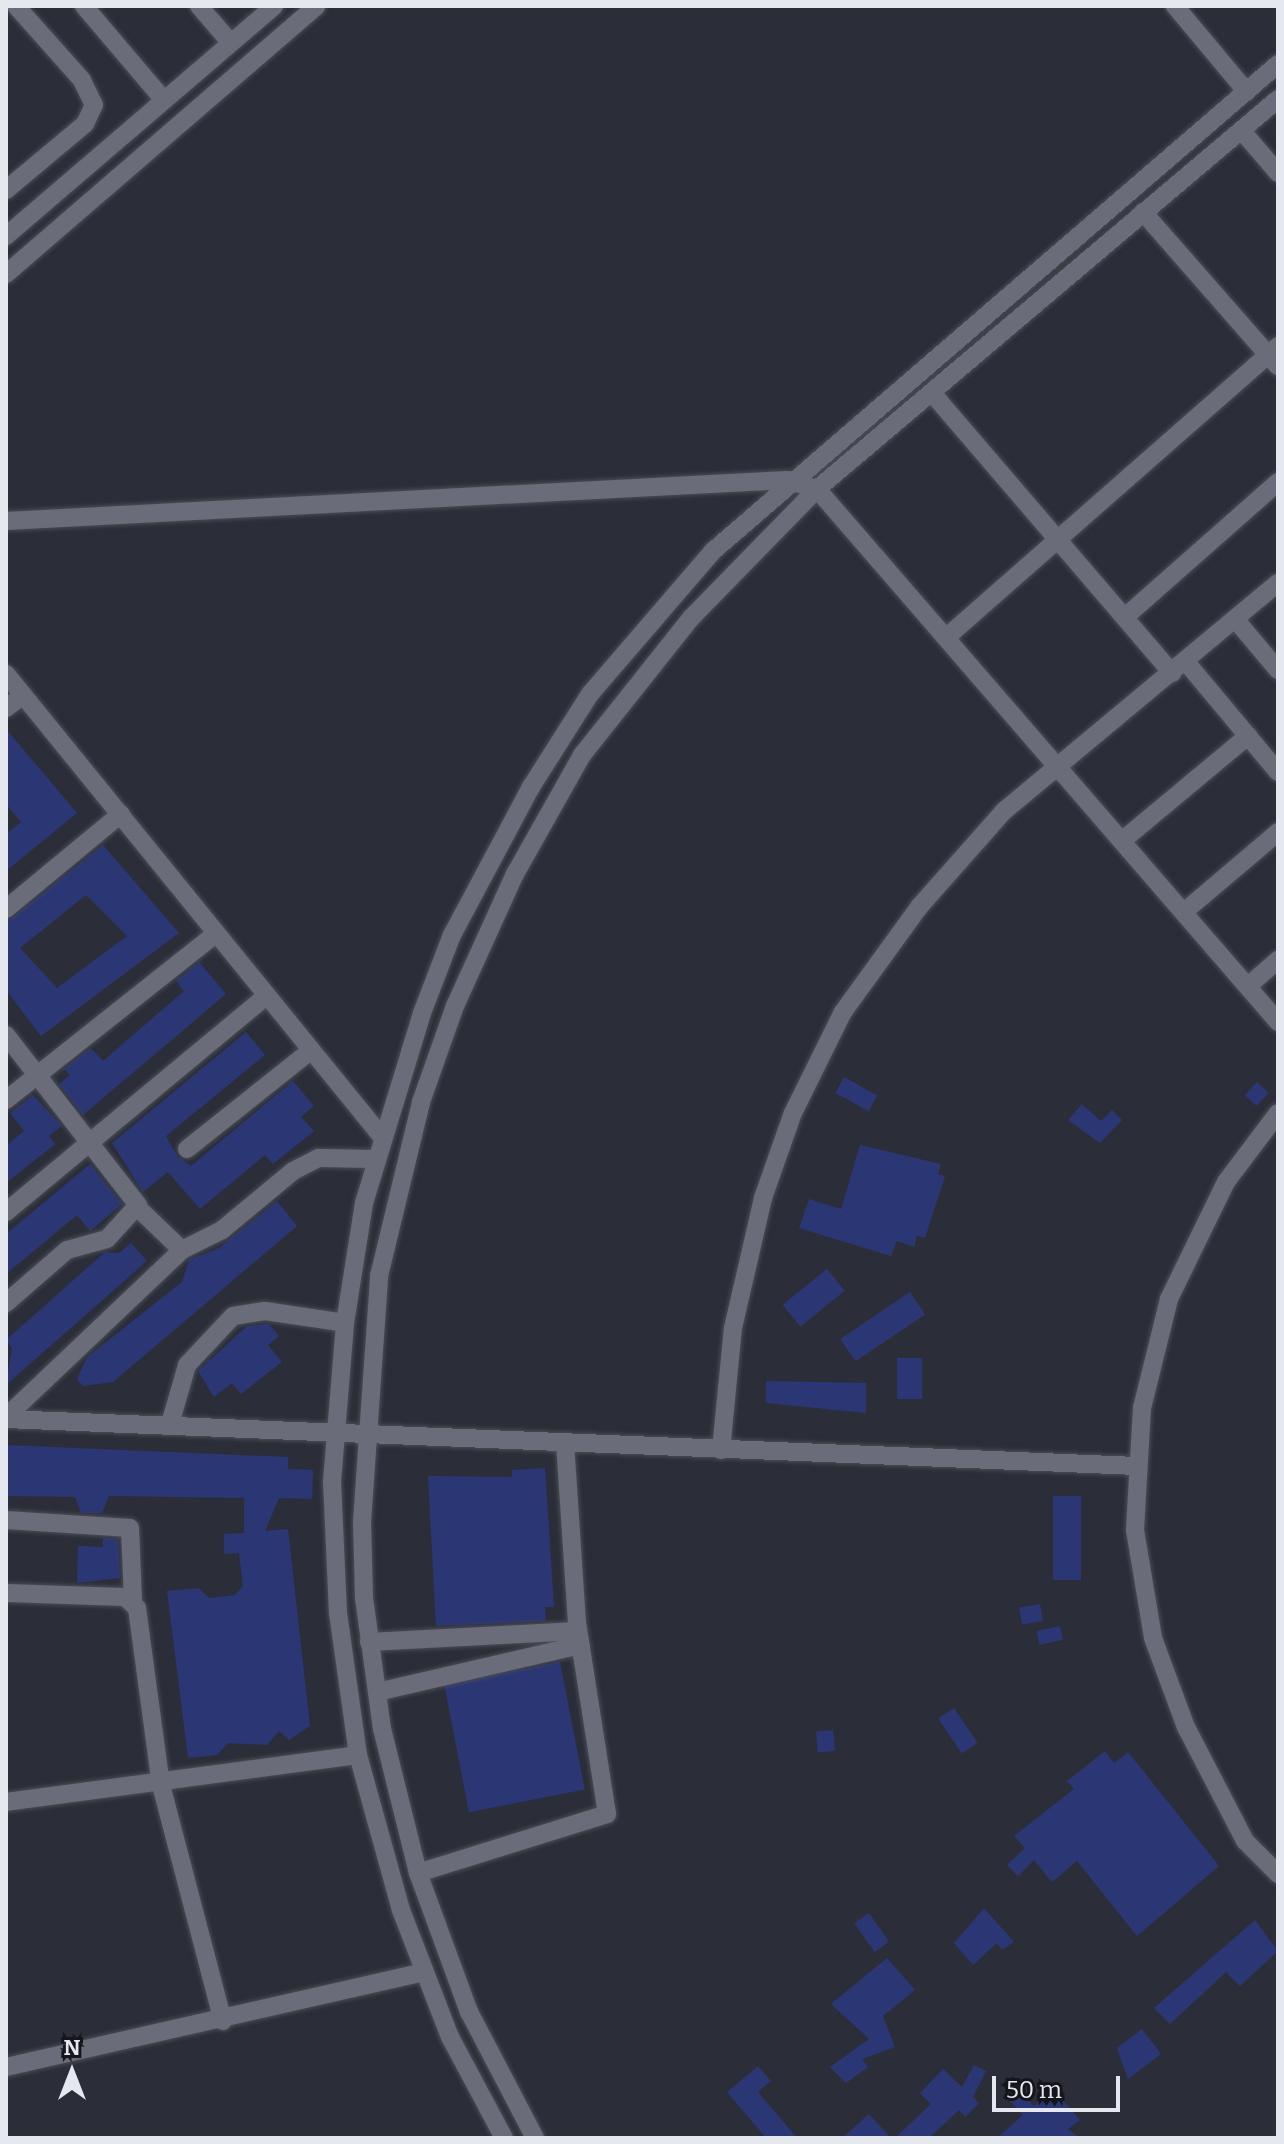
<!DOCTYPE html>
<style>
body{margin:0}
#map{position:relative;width:1284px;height:2144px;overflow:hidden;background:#2b2e38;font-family:Bitter,serif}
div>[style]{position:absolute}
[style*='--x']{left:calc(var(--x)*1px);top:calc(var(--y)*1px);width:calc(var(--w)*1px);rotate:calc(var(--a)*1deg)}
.building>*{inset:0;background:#2b3775;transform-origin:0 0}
.roads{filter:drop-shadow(0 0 2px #4a4d55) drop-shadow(0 0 2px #4a4d55)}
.minor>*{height:18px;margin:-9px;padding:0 9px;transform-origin:9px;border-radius:9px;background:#6a6d79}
span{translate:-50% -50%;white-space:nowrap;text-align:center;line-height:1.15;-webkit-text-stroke:6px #15161b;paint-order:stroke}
.frame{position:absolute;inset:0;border:8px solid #e6e8ef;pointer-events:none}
.north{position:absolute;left:32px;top:2032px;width:80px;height:80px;-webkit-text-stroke:6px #15161b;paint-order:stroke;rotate:0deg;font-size:22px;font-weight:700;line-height:32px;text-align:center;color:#e6e8ef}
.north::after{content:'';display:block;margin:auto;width:28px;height:36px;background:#e6e8ef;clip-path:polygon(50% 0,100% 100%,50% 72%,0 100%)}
.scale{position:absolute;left:992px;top:2076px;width:128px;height:36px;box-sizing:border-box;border:4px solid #e6e8ef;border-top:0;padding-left:10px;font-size:24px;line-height:28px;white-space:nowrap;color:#e6e8ef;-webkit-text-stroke:6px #15161b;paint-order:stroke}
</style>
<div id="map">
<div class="building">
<i style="clip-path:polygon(6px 729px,77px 813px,6px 871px,6px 834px,21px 822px,6px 804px)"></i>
<i style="clip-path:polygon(evenodd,103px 845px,179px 933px,41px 1036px,6px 990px,6px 923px,103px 845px,86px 895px,127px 936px,57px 988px,20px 948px,86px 895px)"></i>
<i style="clip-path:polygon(199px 962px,226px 994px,83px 1115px,59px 1084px,70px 1075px,64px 1069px,91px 1048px,103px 1061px,184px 991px,176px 981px)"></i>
<i style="clip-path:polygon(246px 1032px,265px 1055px,166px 1136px,177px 1156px,191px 1166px,293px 1081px,314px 1106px,301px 1117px,314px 1131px,273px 1164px,265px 1155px,200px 1209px,168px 1172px,143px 1192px,112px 1143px)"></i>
<i style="left:844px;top:1077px;width:38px;height:18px;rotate:29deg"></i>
<i style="left:1257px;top:1082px;width:16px;height:18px;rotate:43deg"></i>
<i style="clip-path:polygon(33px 1095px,62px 1126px,49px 1136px,55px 1144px,6px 1183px,6px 1146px,24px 1131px,10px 1113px)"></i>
<i style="clip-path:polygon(1082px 1104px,1101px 1121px,1112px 1110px,1122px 1120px,1100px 1143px,1068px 1120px)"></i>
<i style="clip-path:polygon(860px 1145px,941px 1164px,938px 1174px,945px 1176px,925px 1238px,917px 1236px,914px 1247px,897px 1241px,891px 1256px,799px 1228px,809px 1199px,841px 1209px)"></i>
<i style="clip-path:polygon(90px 1164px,122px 1204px,90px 1231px,77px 1215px,6px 1274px,6px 1234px)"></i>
<i style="clip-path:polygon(277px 1201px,297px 1226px,113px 1382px,83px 1386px,77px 1379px,87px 1357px,182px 1282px,189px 1260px,219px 1248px)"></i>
<i style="clip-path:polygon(131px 1243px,147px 1261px,6px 1385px,12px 1348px,6px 1340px,105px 1252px,119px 1253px)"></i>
<i style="left:827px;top:1269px;width:28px;height:57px;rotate:51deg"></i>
<i style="left:910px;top:1292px;width:27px;height:84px;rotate:56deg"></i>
<i style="clip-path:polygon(269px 1324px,279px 1336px,268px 1345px,282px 1362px,241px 1394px,232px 1383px,214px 1397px,198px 1371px,247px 1326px)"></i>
<i style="left:897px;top:1358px;width:25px;height:41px"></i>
<i style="clip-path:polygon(766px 1381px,866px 1383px,866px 1413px,766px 1403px)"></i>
<i style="clip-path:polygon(6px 1445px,288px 1457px,288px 1469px,313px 1470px,312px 1499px,279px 1498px,265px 1531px,288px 1529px,310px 1726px,289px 1740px,279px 1731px,267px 1745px,228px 1743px,217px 1755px,188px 1758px,167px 1591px,199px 1588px,209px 1598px,235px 1595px,243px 1586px,239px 1553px,224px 1554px,224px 1534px,244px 1533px,244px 1498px,109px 1496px,102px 1513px,81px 1513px,75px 1497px,6px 1496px)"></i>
<i style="clip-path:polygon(545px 1468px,554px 1607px,545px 1607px,546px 1621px,436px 1626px,428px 1476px,512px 1477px,512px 1470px)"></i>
<i style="left:1053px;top:1496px;width:28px;height:84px"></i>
<i style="clip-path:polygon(103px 1538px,118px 1539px,120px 1578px,77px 1583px,78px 1546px,103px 1547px)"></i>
<i style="left:1040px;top:1604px;width:17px;height:21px;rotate:80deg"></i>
<i style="left:1060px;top:1626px;width:14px;height:24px;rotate:78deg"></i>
<i style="left:560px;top:1662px;width:130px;height:118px;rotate:79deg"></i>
<i style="left:954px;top:1708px;width:42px;height:19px;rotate:56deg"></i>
<i style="left:833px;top:1730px;width:21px;height:17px;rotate:85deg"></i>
<i style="clip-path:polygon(1105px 1751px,1114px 1763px,1128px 1752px,1219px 1866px,1137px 1936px,1077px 1861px,1052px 1882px,1034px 1860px,1018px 1876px,1007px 1865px,1025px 1848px,1014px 1836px,1074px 1789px,1067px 1781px)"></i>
<i style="clip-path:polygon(984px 1908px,1014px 1942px,1002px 1950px,997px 1943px,973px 1965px,954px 1943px)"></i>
<i style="left:869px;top:1913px;width:35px;height:18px;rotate:55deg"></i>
<i style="clip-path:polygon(1255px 1920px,1278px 1951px,1240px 1986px,1226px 1972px,1170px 2024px,1154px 2008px)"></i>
<i style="clip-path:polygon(887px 1958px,915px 1990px,883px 2016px,895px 2047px,862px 2059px,868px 2067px,846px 2083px,830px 2067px,869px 2039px,831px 2004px)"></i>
<i style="clip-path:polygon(1142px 2029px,1161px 2054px,1128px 2079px,1117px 2048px)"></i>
<i style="clip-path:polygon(974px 2065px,986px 2071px,973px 2097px,979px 2103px,965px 2117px,959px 2110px,929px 2138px,895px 2138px,931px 2104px,920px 2093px,943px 2069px,962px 2087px)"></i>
<i style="clip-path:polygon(758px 2066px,771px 2081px,758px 2092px,797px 2138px,766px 2138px,727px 2092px)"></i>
<i style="clip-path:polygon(1054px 2090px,1080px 2120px,1068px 2129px,1080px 2138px,997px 2138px,1023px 2115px,1010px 2101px,1021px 2092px,1034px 2106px)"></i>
<i style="clip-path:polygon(869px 2114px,891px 2138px,842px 2138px)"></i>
</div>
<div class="roads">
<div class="minor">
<i style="--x:84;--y:6;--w:122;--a:49.7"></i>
<i style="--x:199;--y:6;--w:48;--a:49.3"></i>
<i style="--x:1175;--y:6;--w:112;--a:50.1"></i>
<i style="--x:1242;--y:131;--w:55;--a:49.4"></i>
<i style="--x:6;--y:190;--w:103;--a:-39.9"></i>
<i style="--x:85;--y:124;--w:21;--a:-65"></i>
<i style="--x:94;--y:105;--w:28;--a:-116"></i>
<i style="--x:82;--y:80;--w:99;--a:-131.7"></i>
<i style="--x:1143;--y:212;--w:205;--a:48.8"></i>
<i style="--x:6;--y:236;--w:353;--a:-40.6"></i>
<i style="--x:6;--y:274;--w:410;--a:-40.8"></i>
<i style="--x:932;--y:393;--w:369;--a:49.4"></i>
<i style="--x:6;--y:521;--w:782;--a:-3.01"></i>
<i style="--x:787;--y:480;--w:31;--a:17"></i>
<i style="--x:817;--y:489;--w:705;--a:49.14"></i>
<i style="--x:1125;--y:617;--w:204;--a:-41.4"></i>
<i style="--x:1235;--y:619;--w:67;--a:49.9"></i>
<i style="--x:949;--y:635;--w:438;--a:-41.3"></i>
<i style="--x:1186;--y:662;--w:143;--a:50.1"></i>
<i style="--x:6;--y:674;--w:596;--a:50.92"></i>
<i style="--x:6;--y:708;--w:21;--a:-37"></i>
<i style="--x:1123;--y:840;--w:163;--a:-39.8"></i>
<i style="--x:6;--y:909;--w:149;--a:-39.6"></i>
<i style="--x:1185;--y:911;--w:122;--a:-40.3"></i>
<i style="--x:1248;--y:986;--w:40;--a:-41"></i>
<i style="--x:6;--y:1035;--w:215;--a:52.2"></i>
<i style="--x:138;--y:1205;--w:46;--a:132.4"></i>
<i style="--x:107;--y:1239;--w:41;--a:164.6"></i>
<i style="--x:67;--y:1250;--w:81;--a:139"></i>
<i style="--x:6;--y:1100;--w:265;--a:-38.4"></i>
<i style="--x:1278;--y:1113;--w:86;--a:127"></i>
<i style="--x:1226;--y:1182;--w:130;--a:116"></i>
<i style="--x:1169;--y:1299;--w:112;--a:103.9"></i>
<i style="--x:1142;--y:1408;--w:122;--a:93.3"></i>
<i style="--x:1135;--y:1530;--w:109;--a:80.5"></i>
<i style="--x:1153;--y:1638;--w:95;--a:69.7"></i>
<i style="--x:1186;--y:1727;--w:128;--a:62.6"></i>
<i style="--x:1245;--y:1841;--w:47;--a:45"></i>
<i style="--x:187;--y:1149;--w:157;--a:-38.5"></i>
<i style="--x:138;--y:1208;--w:61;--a:43.7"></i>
<i style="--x:6;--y:1212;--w:338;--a:-39.7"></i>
<i style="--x:6;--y:1417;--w:243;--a:-43.5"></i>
<i style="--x:182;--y:1250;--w:45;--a:-26.6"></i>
<i style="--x:222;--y:1230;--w:92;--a:-39.7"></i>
<i style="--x:293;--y:1171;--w:28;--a:-27"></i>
<i style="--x:318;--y:1158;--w:58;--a:1"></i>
<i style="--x:6;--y:1419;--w:1130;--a:2.38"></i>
<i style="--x:170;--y:1424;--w:61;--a:-73.9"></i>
<i style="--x:187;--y:1365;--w:67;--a:-46.8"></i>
<i style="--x:233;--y:1316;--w:32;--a:-9"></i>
<i style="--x:265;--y:1311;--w:81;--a:8.5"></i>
<i style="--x:721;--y:1450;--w:123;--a:-84.4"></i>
<i style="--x:733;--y:1328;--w:133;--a:-77"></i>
<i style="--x:763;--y:1198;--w:90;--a:-70.6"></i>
<i style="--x:793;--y:1113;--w:113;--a:-63.7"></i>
<i style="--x:843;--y:1012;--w:130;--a:-54.1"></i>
<i style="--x:919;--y:907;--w:128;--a:-48.5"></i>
<i style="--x:1004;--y:811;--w:356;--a:-39.8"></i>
<i style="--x:6;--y:1520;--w:124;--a:3.7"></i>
<i style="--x:130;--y:1528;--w:72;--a:87.6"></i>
<i style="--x:6;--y:1593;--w:119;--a:1.9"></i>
<i style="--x:125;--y:1597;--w:16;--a:43"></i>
<i style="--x:137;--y:1608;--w:179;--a:82.3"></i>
<i style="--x:161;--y:1785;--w:244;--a:75.3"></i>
<i style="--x:369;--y:1642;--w:209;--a:-3"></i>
<i style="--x:377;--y:1692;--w:209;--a:-13"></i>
<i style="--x:6;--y:1802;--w:355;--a:-7.6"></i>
<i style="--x:418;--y:1873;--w:198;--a:-17.3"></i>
<i style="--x:607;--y:1814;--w:193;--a:-98.9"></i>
<i style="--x:577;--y:1623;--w:180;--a:-93.8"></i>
<i style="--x:6;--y:2067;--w:429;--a:-12.8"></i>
<i style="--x:504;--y:2138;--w:115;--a:-118.1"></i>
<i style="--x:450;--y:2037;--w:136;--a:-111.1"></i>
<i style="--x:401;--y:1910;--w:161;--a:-105.5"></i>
<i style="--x:358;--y:1755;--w:143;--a:-98"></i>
<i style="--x:338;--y:1613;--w:131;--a:-92.6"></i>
<i style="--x:332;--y:1482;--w:160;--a:-85.3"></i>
<i style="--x:345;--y:1323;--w:121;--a:-81"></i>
<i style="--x:364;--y:1203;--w:199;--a:-73"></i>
<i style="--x:422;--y:1013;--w:84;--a:-69"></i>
<i style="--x:452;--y:935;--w:168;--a:-61.9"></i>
<i style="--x:531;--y:787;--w:110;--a:-57.6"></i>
<i style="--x:590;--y:694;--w:189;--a:-49.3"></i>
<i style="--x:713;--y:551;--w:746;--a:-40.76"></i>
<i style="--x:535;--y:2138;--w:142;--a:-117.6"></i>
<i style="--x:469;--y:2012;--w:148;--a:-110.1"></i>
<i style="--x:418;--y:1873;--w:148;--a:-104"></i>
<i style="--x:382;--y:1729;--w:132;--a:-97.8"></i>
<i style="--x:364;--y:1598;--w:76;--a:-91.5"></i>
<i style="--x:362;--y:1522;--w:247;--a:-86"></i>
<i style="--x:379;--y:1276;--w:179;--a:-76.4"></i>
<i style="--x:421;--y:1102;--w:102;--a:-70.5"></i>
<i style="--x:455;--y:1006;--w:145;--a:-65.6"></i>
<i style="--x:515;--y:874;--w:137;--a:-60.6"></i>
<i style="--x:582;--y:755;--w:175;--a:-51.5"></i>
<i style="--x:691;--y:618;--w:180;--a:-45.7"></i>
<i style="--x:817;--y:489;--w:604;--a:-40.23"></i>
</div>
</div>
<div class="frame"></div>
<div class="north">N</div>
<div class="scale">50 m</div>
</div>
